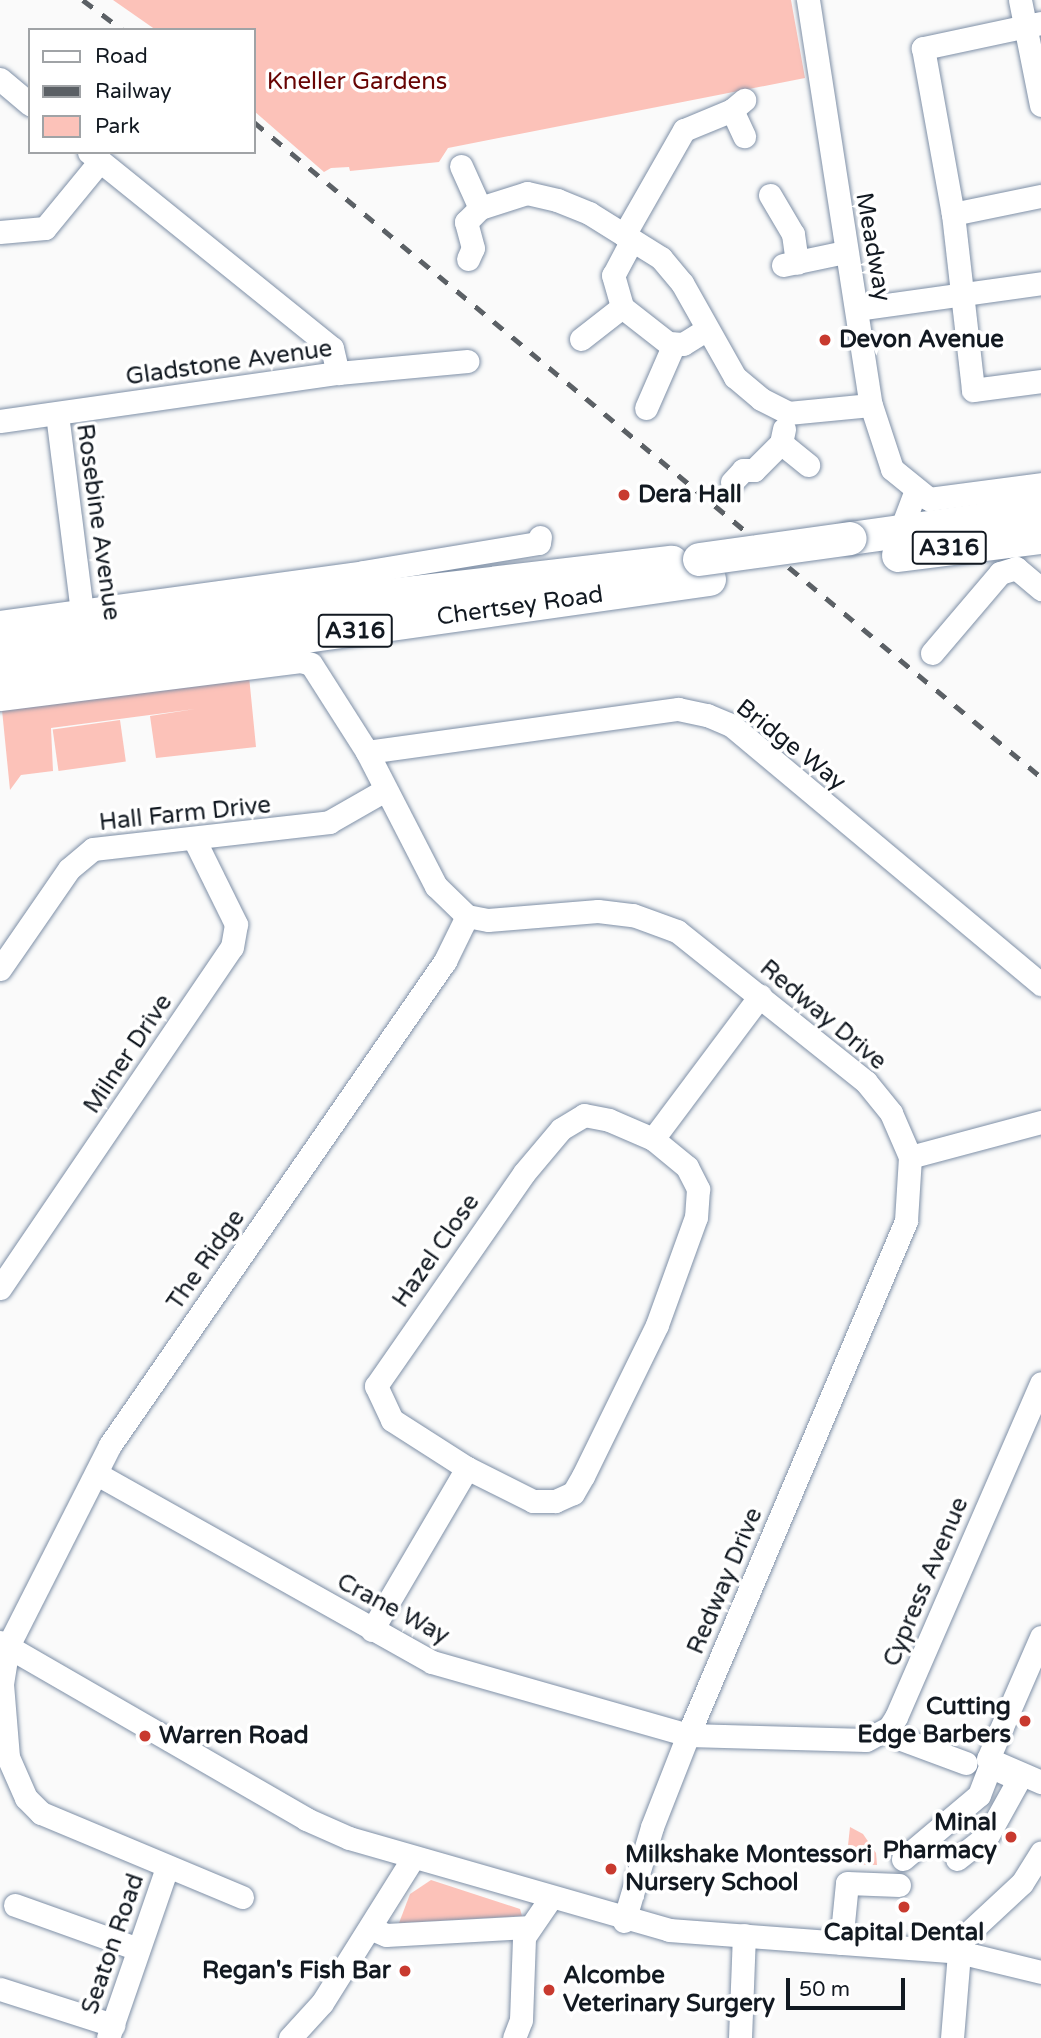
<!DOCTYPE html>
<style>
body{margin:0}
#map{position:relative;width:1041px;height:2038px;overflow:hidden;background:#fafafa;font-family:"Varela Round",sans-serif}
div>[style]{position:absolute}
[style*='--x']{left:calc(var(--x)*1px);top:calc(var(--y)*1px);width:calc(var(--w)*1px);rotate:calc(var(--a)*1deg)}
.green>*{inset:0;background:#fcc2b9;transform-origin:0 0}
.roads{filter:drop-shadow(0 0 2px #7f90a7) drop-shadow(0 0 2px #7f90a7)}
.minor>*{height:23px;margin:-11.5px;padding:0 11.5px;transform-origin:11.5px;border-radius:11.5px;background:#fff}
.highway>*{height:33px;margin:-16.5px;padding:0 16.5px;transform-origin:16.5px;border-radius:16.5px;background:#fff}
.rail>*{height:4.5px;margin-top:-2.25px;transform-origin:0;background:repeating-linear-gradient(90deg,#5b6065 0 12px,transparent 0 24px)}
.bridges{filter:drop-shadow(0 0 2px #7f90a7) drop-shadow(0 0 2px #7f90a7)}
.highway-bridge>*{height:33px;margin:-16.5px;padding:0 16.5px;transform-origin:16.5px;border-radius:16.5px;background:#fff}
.dots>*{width:19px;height:19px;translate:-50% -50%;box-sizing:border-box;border:4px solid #fff;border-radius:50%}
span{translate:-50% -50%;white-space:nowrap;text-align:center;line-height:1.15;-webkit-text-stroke:7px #fff;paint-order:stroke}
.shield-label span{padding:2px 5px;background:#fff;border:2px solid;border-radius:5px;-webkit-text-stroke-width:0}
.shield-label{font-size:23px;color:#121921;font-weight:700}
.park-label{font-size:24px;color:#680403}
.street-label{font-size:24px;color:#121921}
.poi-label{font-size:24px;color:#121921;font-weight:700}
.left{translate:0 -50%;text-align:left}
.right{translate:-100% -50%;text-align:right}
.legend{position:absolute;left:28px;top:28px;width:228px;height:126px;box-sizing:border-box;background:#fff;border:2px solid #a0a3a6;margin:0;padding:9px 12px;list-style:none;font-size:21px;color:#121921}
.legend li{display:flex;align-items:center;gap:14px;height:35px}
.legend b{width:35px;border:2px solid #a0a3a6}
.scale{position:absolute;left:786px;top:1978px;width:119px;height:32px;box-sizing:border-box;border:4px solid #121921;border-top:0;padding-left:9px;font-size:21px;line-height:24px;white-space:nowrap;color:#121921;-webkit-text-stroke:5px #fff;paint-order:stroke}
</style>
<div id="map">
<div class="green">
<i style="clip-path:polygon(113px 0,791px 0,805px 78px,448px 148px,439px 162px,350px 171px,349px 167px,331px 168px,324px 172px,254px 111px,254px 30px,156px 30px)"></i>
<i style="clip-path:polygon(249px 676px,256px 747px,156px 758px,150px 716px,195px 709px,51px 728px,53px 771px,21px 775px,10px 790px,2px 710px)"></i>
<i style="left:120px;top:720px;width:42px;height:68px;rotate:82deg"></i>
<i style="clip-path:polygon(850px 1827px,863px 1834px,876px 1853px,877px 1865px,846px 1864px)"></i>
<i style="clip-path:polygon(431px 1880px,520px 1909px,522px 1916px,399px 1923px,410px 1894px)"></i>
</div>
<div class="roads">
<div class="minor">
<i style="--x:808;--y:0;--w:410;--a:81.2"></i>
<i style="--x:871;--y:405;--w:67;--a:71.8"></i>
<i style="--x:892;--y:469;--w:48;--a:39"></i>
<i style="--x:929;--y:499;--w:113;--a:-7.6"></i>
<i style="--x:1020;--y:0;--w:107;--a:78.7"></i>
<i style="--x:1041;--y:23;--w:121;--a:168"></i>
<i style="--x:923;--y:48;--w:169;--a:79.8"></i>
<i style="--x:953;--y:214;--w:177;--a:83.5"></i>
<i style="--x:973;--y:390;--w:69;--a:-7.5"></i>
<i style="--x:0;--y:79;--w:39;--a:40"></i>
<i style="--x:732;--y:110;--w:29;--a:65"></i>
<i style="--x:89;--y:152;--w:312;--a:38.9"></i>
<i style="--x:332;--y:348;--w:26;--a:77"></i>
<i style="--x:461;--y:166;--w:46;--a:65.7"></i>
<i style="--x:480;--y:208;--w:49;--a:-17.7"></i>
<i style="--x:527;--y:193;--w:31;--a:13"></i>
<i style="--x:557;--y:200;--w:35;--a:22"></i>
<i style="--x:589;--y:213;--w:85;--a:32"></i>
<i style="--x:661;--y:258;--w:33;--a:50"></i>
<i style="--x:682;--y:283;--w:108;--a:60.6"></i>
<i style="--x:735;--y:377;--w:34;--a:40"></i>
<i style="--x:761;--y:399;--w:30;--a:27"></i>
<i style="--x:788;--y:413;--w:83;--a:-5.5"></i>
<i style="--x:770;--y:195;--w:45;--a:59.5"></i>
<i style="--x:793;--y:234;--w:29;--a:82"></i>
<i style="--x:953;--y:214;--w:90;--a:-11.6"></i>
<i style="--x:0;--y:232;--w:45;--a:-5.1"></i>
<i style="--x:45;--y:228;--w:87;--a:-50.6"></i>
<i style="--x:624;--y:235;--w:121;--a:-60.3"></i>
<i style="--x:684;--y:130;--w:52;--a:-22.6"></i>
<i style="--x:732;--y:110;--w:16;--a:-40"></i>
<i style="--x:632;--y:240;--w:40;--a:118"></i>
<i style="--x:613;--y:275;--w:33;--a:74"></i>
<i style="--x:622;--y:307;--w:58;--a:38"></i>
<i style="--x:668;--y:343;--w:15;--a:4"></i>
<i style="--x:683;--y:344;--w:26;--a:-32"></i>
<i style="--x:468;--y:259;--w:12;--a:-66"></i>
<i style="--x:473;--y:248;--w:27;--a:-105"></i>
<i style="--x:466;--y:222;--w:20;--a:-45"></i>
<i style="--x:783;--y:265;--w:63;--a:-11.8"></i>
<i style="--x:857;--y:309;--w:186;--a:-8"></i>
<i style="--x:581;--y:339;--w:52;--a:-38"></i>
<i style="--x:646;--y:408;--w:70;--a:-66.4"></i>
<i style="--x:57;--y:414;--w:208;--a:82.8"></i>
<i style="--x:0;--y:421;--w:341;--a:-8.1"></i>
<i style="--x:338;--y:373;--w:130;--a:-5.3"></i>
<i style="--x:784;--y:429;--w:14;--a:102"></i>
<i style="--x:781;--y:443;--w:35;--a:39"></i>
<i style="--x:732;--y:482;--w:16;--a:-47"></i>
<i style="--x:743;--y:470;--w:11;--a:0"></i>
<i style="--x:754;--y:470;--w:38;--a:-45"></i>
<i style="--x:900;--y:532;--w:45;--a:-69.1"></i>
<i style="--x:0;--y:622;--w:366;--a:-7.8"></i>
<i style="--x:363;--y:572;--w:178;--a:-9.4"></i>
<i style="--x:539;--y:543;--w:6;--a:-81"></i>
<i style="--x:932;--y:653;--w:105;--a:-49.6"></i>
<i style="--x:1000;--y:573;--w:17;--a:-17"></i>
<i style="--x:1016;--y:568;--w:33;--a:40"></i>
<i style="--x:0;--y:699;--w:303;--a:-7.2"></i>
<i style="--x:301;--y:661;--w:10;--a:17"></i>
<i style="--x:311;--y:664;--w:104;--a:57.5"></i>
<i style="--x:367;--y:752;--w:151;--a:62.8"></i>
<i style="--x:436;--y:886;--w:43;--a:44.1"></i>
<i style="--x:467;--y:916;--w:21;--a:11"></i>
<i style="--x:488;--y:920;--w:110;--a:-4.7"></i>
<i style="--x:598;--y:911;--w:35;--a:7"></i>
<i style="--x:633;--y:915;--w:47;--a:20"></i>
<i style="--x:677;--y:931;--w:242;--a:38.6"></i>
<i style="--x:866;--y:1082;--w:40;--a:51"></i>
<i style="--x:891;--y:1113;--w:48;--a:66.6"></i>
<i style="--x:910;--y:1157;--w:64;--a:93.6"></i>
<i style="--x:906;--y:1221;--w:558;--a:112.98"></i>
<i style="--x:688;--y:1735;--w:99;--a:111.4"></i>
<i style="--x:652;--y:1827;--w:98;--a:106.6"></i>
<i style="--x:367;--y:752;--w:314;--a:-7.9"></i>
<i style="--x:678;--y:709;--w:30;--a:12"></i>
<i style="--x:707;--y:715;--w:26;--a:23"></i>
<i style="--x:731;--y:725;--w:404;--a:39.9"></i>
<i style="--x:0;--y:969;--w:121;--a:-55.4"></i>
<i style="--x:69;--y:869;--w:31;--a:-40"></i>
<i style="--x:93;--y:849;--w:238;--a:-6.5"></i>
<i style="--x:329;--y:822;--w:64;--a:-29.7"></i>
<i style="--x:584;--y:1115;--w:25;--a:11"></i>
<i style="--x:609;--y:1120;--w:48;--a:23.4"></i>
<i style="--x:653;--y:1139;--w:44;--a:39.5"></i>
<i style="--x:687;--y:1167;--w:25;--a:63"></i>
<i style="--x:698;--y:1189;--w:28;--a:94"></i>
<i style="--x:696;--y:1217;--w:115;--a:109.9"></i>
<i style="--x:657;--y:1325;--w:168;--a:116.1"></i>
<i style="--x:583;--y:1476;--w:20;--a:120"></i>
<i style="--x:573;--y:1493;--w:20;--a:156"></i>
<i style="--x:555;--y:1501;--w:22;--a:180"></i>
<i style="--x:533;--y:1501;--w:74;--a:-153.4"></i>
<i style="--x:467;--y:1468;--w:89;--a:-147.4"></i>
<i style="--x:392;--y:1420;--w:38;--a:-115"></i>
<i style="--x:376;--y:1386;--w:259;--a:-55.2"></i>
<i style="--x:524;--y:1173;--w:57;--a:-49.9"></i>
<i style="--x:561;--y:1129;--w:27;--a:-31"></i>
<i style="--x:653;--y:1139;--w:179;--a:-53.2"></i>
<i style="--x:910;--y:1157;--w:136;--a:-15"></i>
<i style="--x:0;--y:1288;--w:412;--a:-55.8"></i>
<i style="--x:232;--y:947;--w:23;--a:-80"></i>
<i style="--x:236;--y:924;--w:95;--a:-116.3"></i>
<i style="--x:97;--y:1474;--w:384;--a:29.3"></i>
<i style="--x:432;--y:1662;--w:266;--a:15.9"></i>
<i style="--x:688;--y:1735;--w:178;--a:1.6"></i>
<i style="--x:866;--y:1740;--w:26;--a:-28"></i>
<i style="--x:889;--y:1728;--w:13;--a:-58"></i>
<i style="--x:896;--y:1717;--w:364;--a:-66.5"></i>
<i style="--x:372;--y:1630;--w:188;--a:-59.6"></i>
<i style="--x:1041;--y:1637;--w:133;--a:113.5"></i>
<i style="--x:988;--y:1759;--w:58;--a:23.5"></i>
<i style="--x:0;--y:1642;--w:354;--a:30"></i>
<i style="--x:306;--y:1819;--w:47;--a:23.8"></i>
<i style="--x:349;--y:1838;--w:333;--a:16"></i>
<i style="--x:669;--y:1930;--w:291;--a:4.3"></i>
<i style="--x:959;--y:1952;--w:84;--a:13.7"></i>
<i style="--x:889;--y:1728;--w:16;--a:43"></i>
<i style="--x:901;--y:1739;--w:69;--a:20.3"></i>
<i style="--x:903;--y:1859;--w:99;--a:-40.1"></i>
<i style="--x:979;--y:1795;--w:31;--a:-69"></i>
<i style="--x:990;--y:1766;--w:21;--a:25"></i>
<i style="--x:957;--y:1859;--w:39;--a:-38"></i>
<i style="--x:988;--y:1835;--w:64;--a:-61"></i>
<i style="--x:242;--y:1897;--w:218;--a:-157.3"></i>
<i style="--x:41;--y:1813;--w:21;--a:-135"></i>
<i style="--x:26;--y:1798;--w:45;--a:-113.7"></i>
<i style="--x:8;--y:1757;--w:73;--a:-94.7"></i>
<i style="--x:2;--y:1684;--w:38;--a:-81"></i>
<i style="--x:8;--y:1646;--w:225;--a:-63.1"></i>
<i style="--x:110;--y:1445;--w:589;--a:-55.31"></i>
<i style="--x:445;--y:961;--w:50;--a:-63.9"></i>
<i style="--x:15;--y:1905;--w:131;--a:19.7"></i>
<i style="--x:372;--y:1929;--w:15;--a:23"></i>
<i style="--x:386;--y:1935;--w:141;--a:-3.2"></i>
<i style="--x:841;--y:1943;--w:60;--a:-84.3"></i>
<i style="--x:847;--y:1883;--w:52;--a:2.2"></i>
<i style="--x:0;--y:1989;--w:119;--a:17.7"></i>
<i style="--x:108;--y:2038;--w:180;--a:-70.9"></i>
<i style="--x:290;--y:2038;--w:47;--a:-47.6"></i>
<i style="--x:322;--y:2003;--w:171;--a:-57.9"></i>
<i style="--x:514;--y:2038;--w:19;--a:-69"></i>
<i style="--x:521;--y:2020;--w:83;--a:-87.9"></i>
<i style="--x:524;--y:1937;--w:46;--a:-55.6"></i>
<i style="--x:740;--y:2038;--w:103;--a:-87.8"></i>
<i style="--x:952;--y:2038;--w:86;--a:-85.3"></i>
<i style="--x:959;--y:1952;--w:18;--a:-68"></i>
<i style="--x:966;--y:1935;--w:76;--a:-42.9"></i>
<i style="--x:1022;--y:1883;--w:36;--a:-58"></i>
</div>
<div class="highway">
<i style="--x:850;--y:538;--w:193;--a:-8"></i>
<i style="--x:898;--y:555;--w:144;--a:-7.2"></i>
<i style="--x:0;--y:648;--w:306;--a:-8.1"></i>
<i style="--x:303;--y:605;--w:371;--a:-6.7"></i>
<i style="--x:0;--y:679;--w:716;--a:-8.03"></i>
</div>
</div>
<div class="rail">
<i style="--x:83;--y:0;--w:50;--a:36.9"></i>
<i style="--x:254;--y:122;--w:1024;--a:39.77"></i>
</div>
<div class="bridges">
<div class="highway-bridge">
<i style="--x:699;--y:559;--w:152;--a:-7.9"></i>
</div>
</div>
<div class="dots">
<i style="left:825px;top:340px;background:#c83a2f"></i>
<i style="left:624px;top:495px;background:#c83a2f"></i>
<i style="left:1025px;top:1721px;background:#c83a2f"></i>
<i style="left:145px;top:1736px;background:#c83a2f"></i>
<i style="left:1011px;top:1837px;background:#c83a2f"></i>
<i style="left:611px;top:1869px;background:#c83a2f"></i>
<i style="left:904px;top:1907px;background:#c83a2f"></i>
<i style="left:405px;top:1971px;background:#c83a2f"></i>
<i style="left:549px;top:1990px;background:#c83a2f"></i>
</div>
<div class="shield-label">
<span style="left:949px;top:548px">A316</span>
<span style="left:355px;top:631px">A316</span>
</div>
<div class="park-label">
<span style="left:357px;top:82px">Kneller Gardens</span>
</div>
<div class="street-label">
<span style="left:873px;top:247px;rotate:80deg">Meadway</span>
<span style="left:229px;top:363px;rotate:-8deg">Gladstone Avenue</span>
<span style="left:98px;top:522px;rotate:82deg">Rosebine Avenue</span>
<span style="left:520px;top:606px;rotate:-8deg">Chertsey Road</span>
<span style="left:791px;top:745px;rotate:38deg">Bridge Way</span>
<span style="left:185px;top:814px;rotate:-6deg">Hall Farm Drive</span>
<span style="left:823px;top:1015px;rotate:40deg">Redway Drive</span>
<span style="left:128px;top:1054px;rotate:-56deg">Milner Drive</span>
<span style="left:436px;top:1251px;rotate:-55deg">Hazel Close</span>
<span style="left:206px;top:1260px;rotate:-55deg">The Ridge</span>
<span style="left:725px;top:1581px;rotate:-67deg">Redway Drive</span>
<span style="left:926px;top:1582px;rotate:-67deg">Cypress Avenue</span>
<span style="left:393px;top:1609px;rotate:28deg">Crane Way</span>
<span style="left:113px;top:1944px;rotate:-71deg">Seaton Road</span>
</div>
<div class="poi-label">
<span class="left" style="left:839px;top:340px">Devon Avenue</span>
<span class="left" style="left:638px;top:495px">Dera Hall</span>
<span class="right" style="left:1011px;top:1721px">Cutting<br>Edge Barbers</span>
<span class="left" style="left:159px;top:1736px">Warren Road</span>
<span class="right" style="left:997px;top:1837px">Minal<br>Pharmacy</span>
<span class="left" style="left:625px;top:1869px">Milkshake Montessori<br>Nursery School</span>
<span style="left:904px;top:1933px">Capital Dental</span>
<span class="right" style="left:391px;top:1971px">Regan's Fish Bar</span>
<span class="left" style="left:563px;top:1990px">Alcombe<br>Veterinary Surgery</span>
</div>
<ul class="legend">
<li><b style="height:9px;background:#fff"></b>Road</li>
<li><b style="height:9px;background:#5b6065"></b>Railway</li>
<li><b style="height:19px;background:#fcc2b9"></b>Park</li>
</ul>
<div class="scale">50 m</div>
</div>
